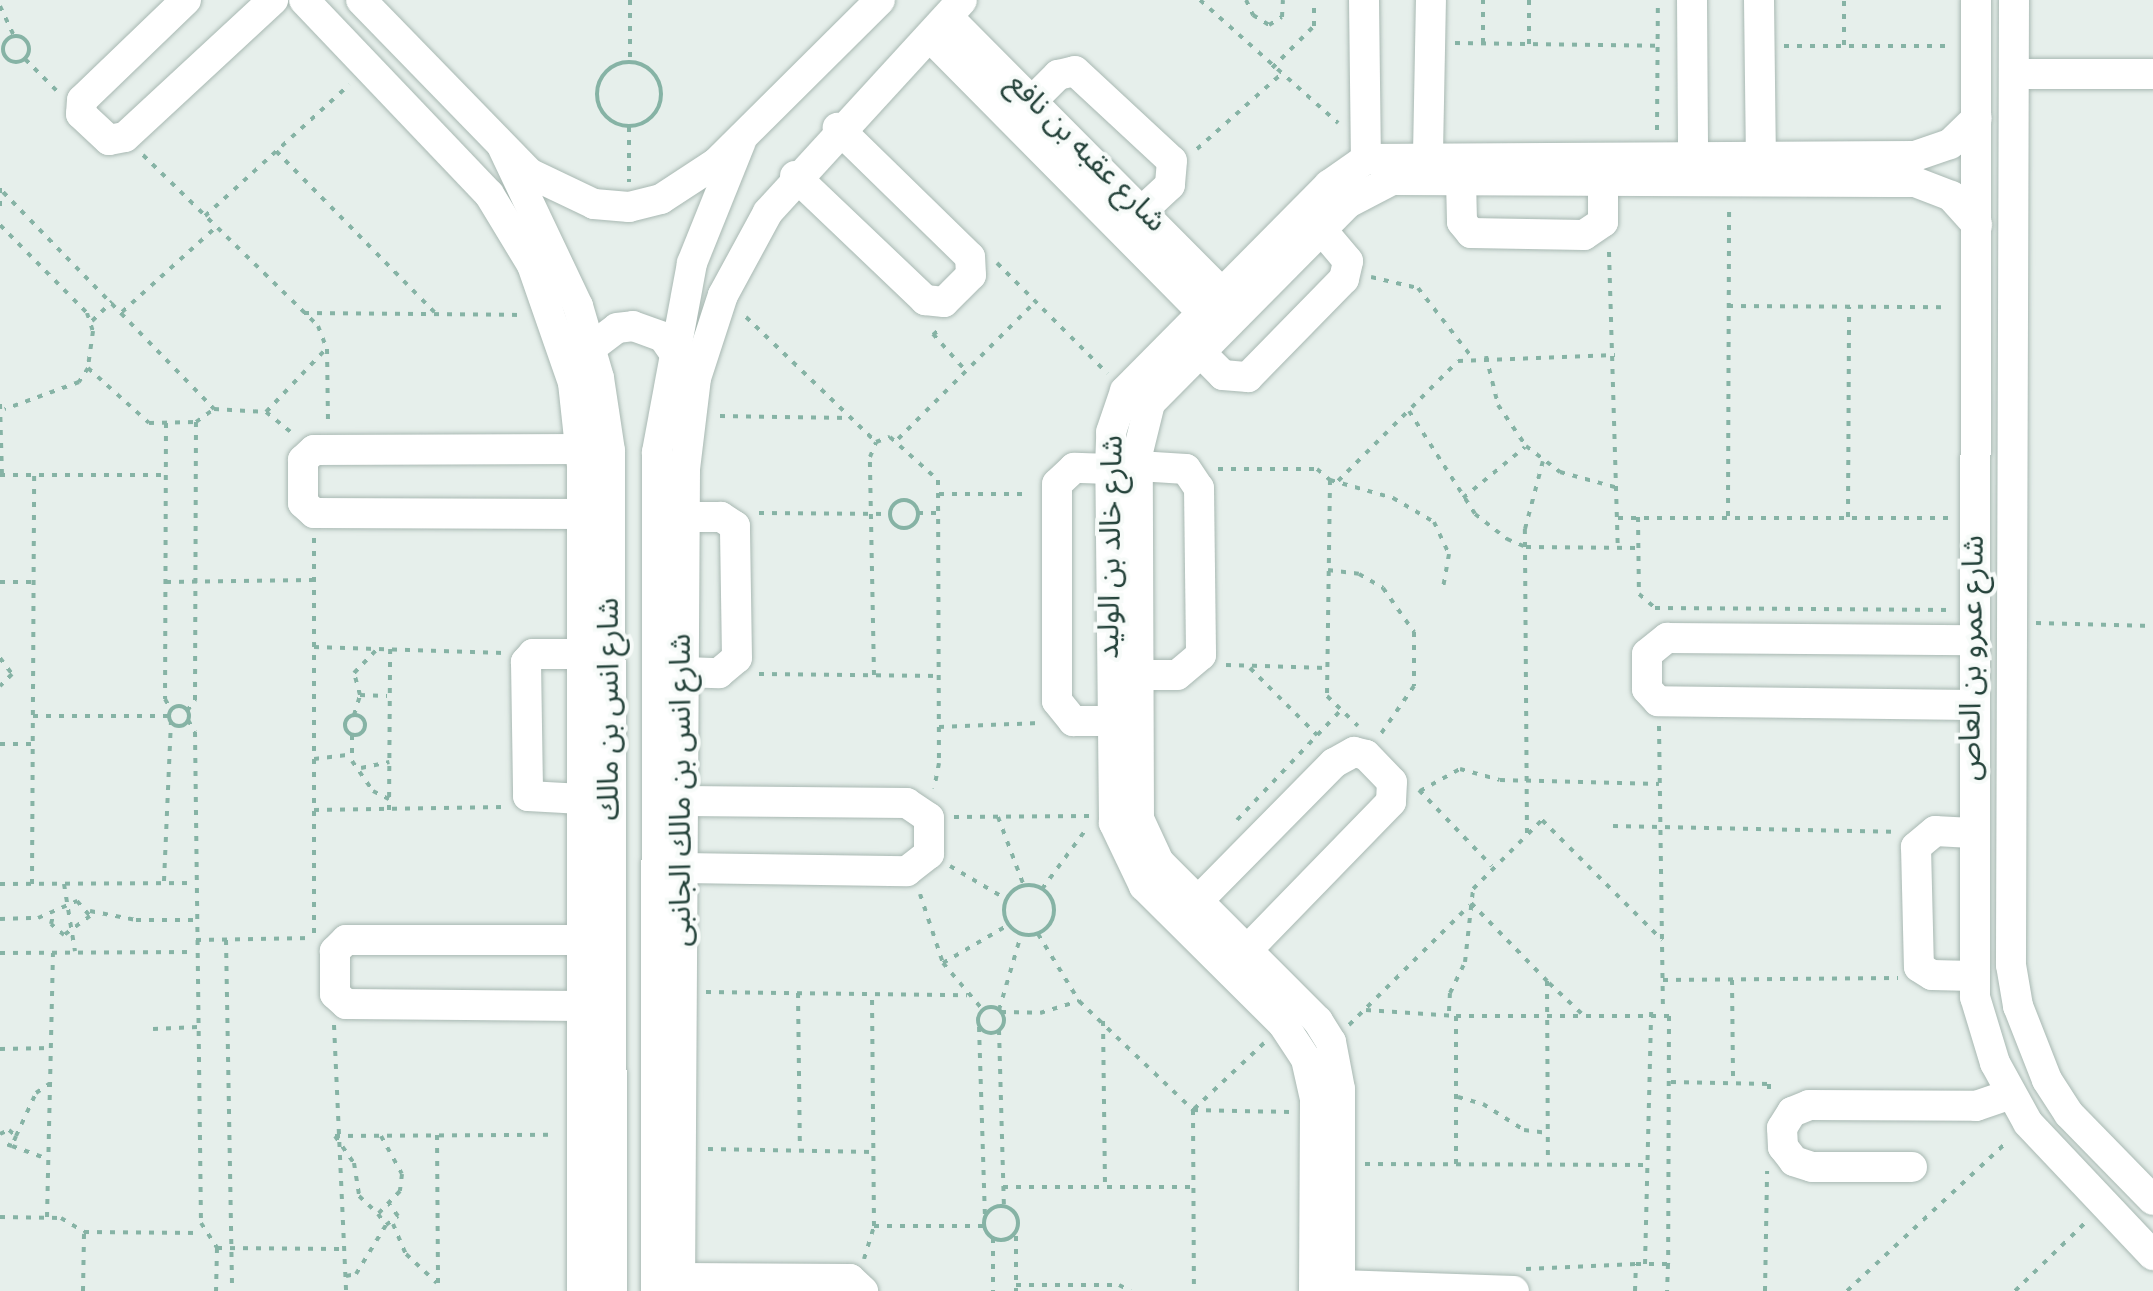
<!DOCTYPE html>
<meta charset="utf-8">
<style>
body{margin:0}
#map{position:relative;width:2153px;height:1291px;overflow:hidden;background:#e6efeb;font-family:Overpass,"Noto Sans Arabic",sans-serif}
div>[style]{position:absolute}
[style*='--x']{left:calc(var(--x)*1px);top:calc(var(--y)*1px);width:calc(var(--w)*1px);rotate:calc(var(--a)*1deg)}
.path>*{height:4px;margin-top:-2px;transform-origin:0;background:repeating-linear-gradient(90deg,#86b3a5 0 5px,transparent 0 13px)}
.path>.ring{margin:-2px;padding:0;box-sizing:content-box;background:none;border:4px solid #86b3a5;border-radius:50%}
.roads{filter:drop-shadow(0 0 2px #a8b8b2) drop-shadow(0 0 2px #a8b8b2)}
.minor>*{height:30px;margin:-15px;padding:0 15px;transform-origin:15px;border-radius:15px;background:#fff}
span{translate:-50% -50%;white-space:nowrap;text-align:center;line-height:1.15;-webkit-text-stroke:8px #f7fbf9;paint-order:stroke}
.street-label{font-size:30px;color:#24423a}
</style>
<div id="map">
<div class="path">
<i style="--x:630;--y:0;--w:62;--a:90"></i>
<i style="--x:1200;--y:0;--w:185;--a:41.7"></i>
<i style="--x:1246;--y:0;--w:17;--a:65"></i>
<i style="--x:1253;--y:15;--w:19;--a:32"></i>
<i style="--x:1269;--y:25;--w:15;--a:-32"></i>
<i style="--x:1282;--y:17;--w:17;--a:-87"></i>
<i style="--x:1529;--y:0;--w:44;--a:90"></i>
<i style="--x:0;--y:6;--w:33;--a:65"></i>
<i class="ring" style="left:3px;top:36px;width:22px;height:22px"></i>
<i style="--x:1455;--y:43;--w:203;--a:0.8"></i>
<i style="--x:1483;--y:43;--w:43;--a:-90"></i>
<i style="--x:1844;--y:45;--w:45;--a:-90"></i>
<i style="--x:1784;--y:46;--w:166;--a:0"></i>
<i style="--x:25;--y:59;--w:45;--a:45"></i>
<i class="ring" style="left:597px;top:62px;width:60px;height:60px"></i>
<i style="--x:1272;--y:68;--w:59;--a:-45"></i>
<i style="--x:1314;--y:26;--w:26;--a:-90"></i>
<i style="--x:629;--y:127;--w:55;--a:90"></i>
<i style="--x:1657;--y:130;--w:130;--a:-89.6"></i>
<i style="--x:1197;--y:149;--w:111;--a:-41.7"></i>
<i style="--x:276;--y:151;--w:226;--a:45.5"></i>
<i style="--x:143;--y:155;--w:245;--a:44.3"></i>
<i style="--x:318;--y:326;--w:25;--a:69"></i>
<i style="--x:327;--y:349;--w:76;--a:89.2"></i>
<i style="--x:0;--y:188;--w:18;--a:90"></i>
<i style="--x:3;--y:192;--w:303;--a:45.8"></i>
<i style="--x:205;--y:216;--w:195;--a:-42.3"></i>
<i style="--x:0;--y:225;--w:124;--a:45.3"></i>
<i style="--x:87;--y:313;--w:19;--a:72"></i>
<i style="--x:93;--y:331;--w:37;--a:98"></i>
<i style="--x:88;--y:368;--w:17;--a:123"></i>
<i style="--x:79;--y:382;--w:79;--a:160"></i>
<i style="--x:1609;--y:252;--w:295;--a:88.3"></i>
<i style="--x:997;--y:263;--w:156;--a:45"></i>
<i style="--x:1371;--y:277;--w:48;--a:13.2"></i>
<i style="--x:1418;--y:288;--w:86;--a:52.1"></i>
<i style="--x:1728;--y:306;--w:220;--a:0.3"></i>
<i style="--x:122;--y:312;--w:125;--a:-42.1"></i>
<i style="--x:304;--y:313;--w:215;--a:0.5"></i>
<i style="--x:746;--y:317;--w:180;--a:43.9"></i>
<i style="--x:92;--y:321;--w:28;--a:-44"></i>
<i style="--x:933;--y:334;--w:50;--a:48.3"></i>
<i style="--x:933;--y:335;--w:12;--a:-42"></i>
<i style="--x:1486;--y:356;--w:50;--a:76.2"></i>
<i style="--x:1498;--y:405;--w:50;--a:55.7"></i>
<i style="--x:1526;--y:446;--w:43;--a:37.4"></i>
<i style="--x:1560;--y:472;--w:60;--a:15.4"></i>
<i style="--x:88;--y:368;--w:82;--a:42"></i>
<i style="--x:149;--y:423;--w:47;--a:-1.2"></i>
<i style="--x:196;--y:422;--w:22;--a:-36"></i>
<i style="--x:214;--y:409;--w:52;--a:3.3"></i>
<i style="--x:266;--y:412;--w:35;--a:39"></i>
<i style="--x:0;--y:404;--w:71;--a:88.4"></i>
<i style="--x:1409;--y:411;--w:122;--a:57.3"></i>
<i style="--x:1475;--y:514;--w:41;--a:38"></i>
<i style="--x:1507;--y:539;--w:21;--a:23"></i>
<i style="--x:1526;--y:547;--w:112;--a:0.5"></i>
<i style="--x:266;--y:412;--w:86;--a:-46.4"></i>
<i style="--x:720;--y:416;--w:131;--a:0.9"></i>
<i style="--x:166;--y:423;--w:276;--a:90.2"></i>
<i style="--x:165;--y:699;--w:13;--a:61"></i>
<i style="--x:898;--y:439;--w:195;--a:-45"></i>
<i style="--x:1218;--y:469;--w:99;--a:0"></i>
<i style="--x:1317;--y:469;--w:17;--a:40"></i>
<i style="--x:1330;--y:480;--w:216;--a:90.8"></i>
<i style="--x:1327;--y:696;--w:43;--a:44.1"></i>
<i style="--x:0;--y:475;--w:165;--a:0"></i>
<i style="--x:1330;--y:480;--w:66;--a:15.9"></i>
<i style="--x:1393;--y:498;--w:48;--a:30.3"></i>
<i style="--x:1434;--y:522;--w:35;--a:65"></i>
<i style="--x:1449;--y:554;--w:36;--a:100"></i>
<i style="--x:1338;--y:481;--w:170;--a:-45"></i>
<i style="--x:1458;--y:361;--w:157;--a:-2.2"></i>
<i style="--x:939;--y:494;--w:90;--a:0"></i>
<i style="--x:1463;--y:498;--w:80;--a:-39.4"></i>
<i class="ring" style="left:890px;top:500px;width:24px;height:24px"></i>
<i style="--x:759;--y:513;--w:130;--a:0.4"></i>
<i style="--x:918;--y:513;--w:20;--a:0"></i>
<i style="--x:1728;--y:516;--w:310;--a:-89.8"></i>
<i style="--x:1638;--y:517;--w:77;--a:89.3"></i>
<i style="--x:1639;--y:594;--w:21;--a:41"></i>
<i style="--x:1655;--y:608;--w:296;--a:0.4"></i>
<i style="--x:1848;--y:517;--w:210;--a:-89.7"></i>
<i style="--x:1618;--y:518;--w:330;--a:0"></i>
<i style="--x:1328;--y:570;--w:31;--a:7"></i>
<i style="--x:1359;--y:574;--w:28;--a:30"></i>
<i style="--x:1383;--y:588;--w:54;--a:54.8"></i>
<i style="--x:1414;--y:632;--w:54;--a:90"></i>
<i style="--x:1414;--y:686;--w:60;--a:124.8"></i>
<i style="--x:0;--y:582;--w:34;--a:0"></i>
<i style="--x:166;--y:582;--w:148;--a:-0.8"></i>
<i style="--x:2036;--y:623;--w:117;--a:1.5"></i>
<i style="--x:314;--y:647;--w:190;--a:1.8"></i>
<i style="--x:0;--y:658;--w:20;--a:53"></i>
<i style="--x:12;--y:674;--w:17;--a:135"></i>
<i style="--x:1226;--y:665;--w:100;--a:1.7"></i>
<i style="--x:1250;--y:668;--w:95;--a:45"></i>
<i style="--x:759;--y:674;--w:181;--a:0.6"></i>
<i style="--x:874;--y:675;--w:218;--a:-91.1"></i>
<i style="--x:870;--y:457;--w:16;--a:-68"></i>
<i style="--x:876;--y:442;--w:15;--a:-20"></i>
<i style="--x:890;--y:437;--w:64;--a:41.9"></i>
<i style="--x:938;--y:480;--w:283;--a:89.8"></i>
<i style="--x:939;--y:763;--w:26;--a:101"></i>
<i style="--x:360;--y:695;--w:23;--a:-105"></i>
<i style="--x:354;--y:673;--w:35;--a:-46"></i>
<i class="ring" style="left:169px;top:706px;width:16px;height:16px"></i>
<i style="--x:187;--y:711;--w:14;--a:-54"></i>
<i style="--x:195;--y:700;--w:278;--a:-89.8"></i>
<i style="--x:354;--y:715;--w:21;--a:-73"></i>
<i style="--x:360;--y:695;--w:27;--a:2"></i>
<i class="ring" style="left:345px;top:715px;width:16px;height:16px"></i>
<i style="--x:33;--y:716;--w:136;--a:0"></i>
<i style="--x:188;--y:720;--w:14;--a:60"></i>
<i style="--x:195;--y:732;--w:491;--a:89.3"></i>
<i style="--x:201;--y:1223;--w:30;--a:57"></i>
<i style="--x:217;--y:1248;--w:43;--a:91.3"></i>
<i style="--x:1659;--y:726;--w:285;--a:89.2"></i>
<i style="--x:939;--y:727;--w:100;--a:-2.3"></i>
<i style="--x:352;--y:735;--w:26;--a:90"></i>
<i style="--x:352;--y:761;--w:37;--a:55"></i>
<i style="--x:373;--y:791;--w:18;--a:27"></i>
<i style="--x:0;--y:744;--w:33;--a:0"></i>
<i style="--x:314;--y:759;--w:35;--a:-7"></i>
<i style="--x:361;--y:768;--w:29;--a:-12"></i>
<i style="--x:1419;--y:790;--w:105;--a:46.2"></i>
<i style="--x:1420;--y:791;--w:46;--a:-28.8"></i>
<i style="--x:1460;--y:769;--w:41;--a:15.4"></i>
<i style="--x:1500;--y:780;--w:159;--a:1.4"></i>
<i style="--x:314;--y:810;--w:190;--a:-0.9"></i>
<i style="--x:389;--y:810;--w:162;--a:-89.6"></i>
<i style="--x:954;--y:817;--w:136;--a:-0.4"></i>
<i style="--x:998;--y:817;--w:74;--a:69.4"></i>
<i style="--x:1237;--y:820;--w:153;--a:-46.6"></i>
<i style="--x:1613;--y:826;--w:280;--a:1.2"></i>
<i style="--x:1527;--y:833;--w:304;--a:-90.4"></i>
<i style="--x:1525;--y:529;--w:70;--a:-75.2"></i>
<i style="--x:950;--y:866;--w:65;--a:30.5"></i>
<i style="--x:164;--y:881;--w:160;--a:-87.5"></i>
<i style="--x:0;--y:884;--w:195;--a:-0.3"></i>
<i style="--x:32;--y:884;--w:409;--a:-89.7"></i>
<i style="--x:64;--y:884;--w:68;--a:80.7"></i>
<i class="ring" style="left:1004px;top:885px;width:46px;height:46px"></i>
<i style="--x:1042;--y:889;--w:76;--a:-53.6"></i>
<i style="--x:920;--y:894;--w:73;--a:71.6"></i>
<i style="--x:943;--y:963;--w:62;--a:49.6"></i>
<i style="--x:1471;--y:903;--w:109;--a:45.7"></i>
<i style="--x:1547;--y:981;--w:181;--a:89.7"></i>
<i style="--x:90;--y:911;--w:47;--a:11.1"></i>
<i style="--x:136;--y:920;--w:58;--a:0"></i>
<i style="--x:0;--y:919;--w:38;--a:-2"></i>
<i style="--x:38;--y:918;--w:43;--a:-23.6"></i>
<i style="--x:77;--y:901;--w:20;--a:49"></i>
<i style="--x:90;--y:916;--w:32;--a:144"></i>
<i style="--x:64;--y:935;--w:17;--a:-140"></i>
<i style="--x:51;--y:924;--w:12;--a:-76"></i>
<i style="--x:314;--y:933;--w:395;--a:-90"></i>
<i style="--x:1038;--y:934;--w:79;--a:58.5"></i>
<i style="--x:1079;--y:1001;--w:158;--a:43.7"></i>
<i style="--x:1193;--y:1110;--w:181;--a:89.7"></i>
<i style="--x:196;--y:940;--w:116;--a:-1"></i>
<i style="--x:226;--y:940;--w:351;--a:89"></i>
<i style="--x:0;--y:953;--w:195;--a:-0.3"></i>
<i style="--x:943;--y:963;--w:75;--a:-30.3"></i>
<i style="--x:1663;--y:980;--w:235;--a:-0.5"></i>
<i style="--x:1732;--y:980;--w:103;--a:89.4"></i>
<i style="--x:1549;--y:983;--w:45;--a:43.2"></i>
<i style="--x:706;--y:992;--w:261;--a:0.7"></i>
<i style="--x:798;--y:993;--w:156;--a:89.3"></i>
<i class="ring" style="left:978px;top:1007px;width:22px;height:22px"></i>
<i style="--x:999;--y:1010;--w:78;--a:-73.7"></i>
<i style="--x:1366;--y:1010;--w:90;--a:3.8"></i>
<i style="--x:1456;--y:1016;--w:148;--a:90"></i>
<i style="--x:1449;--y:1011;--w:18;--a:-87"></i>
<i style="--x:1450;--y:993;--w:34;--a:-64"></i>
<i style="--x:1465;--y:962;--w:73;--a:-83.7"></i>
<i style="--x:1473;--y:889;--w:98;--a:-45"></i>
<i style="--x:1542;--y:820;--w:170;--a:45"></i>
<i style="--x:1001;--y:1012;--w:39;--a:1"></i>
<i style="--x:1040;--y:1013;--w:41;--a:-17.1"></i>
<i style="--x:1456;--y:1016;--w:213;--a:0"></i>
<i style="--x:1669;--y:1016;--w:248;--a:90.2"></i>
<i style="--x:1103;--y:1021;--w:166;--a:89.3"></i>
<i style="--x:334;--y:1025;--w:266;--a:87.4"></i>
<i style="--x:1349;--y:1025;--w:170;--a:-44.8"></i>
<i style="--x:979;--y:1027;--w:189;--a:88.2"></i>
<i style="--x:153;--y:1029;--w:45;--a:-2.5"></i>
<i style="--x:999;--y:1030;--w:176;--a:88.4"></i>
<i style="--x:1264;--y:1043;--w:98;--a:136.7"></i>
<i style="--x:1193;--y:1110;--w:97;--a:1.2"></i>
<i style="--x:0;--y:1049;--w:51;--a:-1.1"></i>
<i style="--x:1671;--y:1082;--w:98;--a:1.2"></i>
<i style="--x:1769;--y:1084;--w:12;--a:90"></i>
<i style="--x:1458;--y:1097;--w:26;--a:16"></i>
<i style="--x:1483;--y:1104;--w:49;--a:32.4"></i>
<i style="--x:1524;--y:1130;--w:24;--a:7"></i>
<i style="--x:0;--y:1134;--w:10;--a:-24"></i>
<i style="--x:9;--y:1130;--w:9;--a:41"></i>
<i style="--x:16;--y:1136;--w:11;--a:112"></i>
<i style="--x:12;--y:1146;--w:13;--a:-162"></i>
<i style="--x:437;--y:1135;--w:156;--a:89.6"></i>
<i style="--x:16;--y:1136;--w:47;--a:-65.1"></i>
<i style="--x:36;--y:1093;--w:16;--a:-35"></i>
<i style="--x:335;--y:1136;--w:220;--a:-0.3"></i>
<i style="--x:335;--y:1136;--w:33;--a:55"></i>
<i style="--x:354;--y:1163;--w:33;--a:81"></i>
<i style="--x:359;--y:1196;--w:26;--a:43"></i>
<i style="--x:381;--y:1136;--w:43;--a:61.1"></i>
<i style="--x:402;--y:1174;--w:17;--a:97"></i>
<i style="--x:400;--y:1191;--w:32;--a:134"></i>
<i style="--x:378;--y:1214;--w:14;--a:54"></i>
<i style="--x:386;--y:1225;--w:15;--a:-37"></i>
<i style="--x:398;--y:1216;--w:15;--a:-127"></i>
<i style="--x:12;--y:1146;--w:38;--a:20"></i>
<i style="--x:708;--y:1149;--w:165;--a:1"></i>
<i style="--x:1365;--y:1164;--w:282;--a:0.2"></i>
<i style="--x:1003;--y:1187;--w:190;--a:0"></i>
<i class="ring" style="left:984px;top:1206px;width:30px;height:30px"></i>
<i style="--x:0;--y:1217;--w:61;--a:0.9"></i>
<i style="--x:61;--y:1218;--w:27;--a:31"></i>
<i style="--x:84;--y:1232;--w:116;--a:0.5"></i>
<i style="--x:47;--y:1217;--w:264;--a:-88.7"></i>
<i style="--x:393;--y:1224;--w:33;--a:67"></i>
<i style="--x:406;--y:1254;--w:42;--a:43.1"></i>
<i style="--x:874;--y:1226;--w:110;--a:0"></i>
<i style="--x:1016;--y:1236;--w:55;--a:90"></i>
<i style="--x:993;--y:1238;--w:53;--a:90"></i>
<i style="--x:217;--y:1248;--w:123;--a:0.5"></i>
<i style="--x:864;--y:1259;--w:34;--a:-73"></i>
<i style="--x:874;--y:1226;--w:232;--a:-90.5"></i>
<i style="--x:1645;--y:1264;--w:252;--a:-88.6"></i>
<i style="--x:1526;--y:1269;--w:110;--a:-2.6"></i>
<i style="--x:346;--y:1276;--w:10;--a:-11"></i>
<i style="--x:356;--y:1274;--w:57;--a:-58.5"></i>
<i style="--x:1016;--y:1285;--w:103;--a:0"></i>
<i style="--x:1119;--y:1285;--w:13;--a:27"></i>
<i style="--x:83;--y:1291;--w:59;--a:-89"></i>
<i style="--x:1635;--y:1291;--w:27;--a:-88"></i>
<i style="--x:1636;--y:1264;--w:32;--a:0"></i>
<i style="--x:1668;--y:1264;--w:27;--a:92"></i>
<i style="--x:1765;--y:1291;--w:120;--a:-89"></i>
<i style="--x:1847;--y:1291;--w:220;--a:-43"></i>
<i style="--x:2015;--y:1291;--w:100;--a:-44.2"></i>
</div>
<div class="roads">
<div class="minor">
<i style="--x:186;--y:0;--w:144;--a:136.1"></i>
<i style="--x:82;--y:100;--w:14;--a:94"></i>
<i style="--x:81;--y:114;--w:38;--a:43"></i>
<i style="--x:109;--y:140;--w:16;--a:-11"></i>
<i style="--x:125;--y:137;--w:202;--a:-42.8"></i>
<i style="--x:304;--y:0;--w:268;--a:46.4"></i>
<i style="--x:489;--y:194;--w:83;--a:58.8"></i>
<i style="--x:532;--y:265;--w:125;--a:70.8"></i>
<i style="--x:573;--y:383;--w:83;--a:83.8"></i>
<i style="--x:582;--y:466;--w:825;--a:90"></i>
<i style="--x:361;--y:0;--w:241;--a:45.8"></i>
<i style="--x:529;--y:173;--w:72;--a:25.5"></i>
<i style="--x:594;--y:204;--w:35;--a:5"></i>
<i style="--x:629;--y:207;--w:33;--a:-14"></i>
<i style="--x:661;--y:199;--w:66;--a:-33.2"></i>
<i style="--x:716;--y:163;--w:231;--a:-44.8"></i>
<i style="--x:1364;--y:0;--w:159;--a:89.3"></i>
<i style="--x:1692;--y:0;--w:155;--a:89.6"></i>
<i style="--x:1759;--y:0;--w:155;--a:89.3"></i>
<i style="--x:1976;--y:0;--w:997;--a:90.06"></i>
<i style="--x:1975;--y:997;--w:69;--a:73.1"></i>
<i style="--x:1995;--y:1063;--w:68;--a:61.2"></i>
<i style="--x:2028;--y:1123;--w:182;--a:46.6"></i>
<i style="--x:2014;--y:0;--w:965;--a:90.18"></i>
<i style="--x:2011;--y:965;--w:42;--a:80.3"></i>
<i style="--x:2018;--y:1006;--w:79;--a:68.6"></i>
<i style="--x:2047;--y:1080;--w:40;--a:57.1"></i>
<i style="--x:2069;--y:1114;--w:120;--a:45.7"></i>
<i style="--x:948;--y:17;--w:387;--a:45.2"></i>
<i style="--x:930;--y:37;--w:387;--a:45.3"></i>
<i style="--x:2014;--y:74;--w:139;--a:0"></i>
<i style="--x:1032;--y:101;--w:37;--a:-45"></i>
<i style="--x:1058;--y:75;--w:17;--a:-13"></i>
<i style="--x:1075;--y:71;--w:132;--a:42.9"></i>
<i style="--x:1172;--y:161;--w:24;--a:95"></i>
<i style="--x:1170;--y:185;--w:40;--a:137"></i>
<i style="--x:503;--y:148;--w:175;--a:64.6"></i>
<i style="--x:578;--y:306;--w:75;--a:73.7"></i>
<i style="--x:599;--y:378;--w:74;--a:81.4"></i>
<i style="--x:610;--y:451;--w:840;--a:89.86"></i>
<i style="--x:1428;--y:154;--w:154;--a:-88.9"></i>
<i style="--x:795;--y:176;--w:180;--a:43.6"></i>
<i style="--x:925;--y:300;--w:19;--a:6"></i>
<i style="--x:944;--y:302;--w:38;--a:-45"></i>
<i style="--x:971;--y:275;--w:18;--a:-93"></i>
<i style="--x:970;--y:257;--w:185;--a:-135.7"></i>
<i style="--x:1461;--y:180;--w:42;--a:88.6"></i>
<i style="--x:1462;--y:222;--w:14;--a:51"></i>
<i style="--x:1471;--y:233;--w:113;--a:1"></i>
<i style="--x:1584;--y:235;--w:23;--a:-34"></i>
<i style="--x:1603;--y:222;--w:42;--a:-90"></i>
<i style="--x:592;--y:347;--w:31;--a:-37"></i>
<i style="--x:617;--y:328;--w:16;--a:-7"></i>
<i style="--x:633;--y:326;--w:32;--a:20"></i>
<i style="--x:663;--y:337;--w:16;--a:55"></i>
<i style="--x:1199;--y:351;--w:34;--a:45"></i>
<i style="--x:1223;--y:375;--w:25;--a:5"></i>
<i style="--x:1248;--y:377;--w:137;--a:-45.6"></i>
<i style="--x:1344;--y:279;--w:18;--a:-77"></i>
<i style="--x:1348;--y:261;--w:42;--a:-130.2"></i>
<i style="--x:581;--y:449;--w:267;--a:179.8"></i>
<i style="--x:314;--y:450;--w:15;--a:138"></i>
<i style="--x:303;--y:460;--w:43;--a:90"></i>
<i style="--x:303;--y:503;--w:15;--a:42"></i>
<i style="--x:314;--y:513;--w:268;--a:0.2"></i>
<i style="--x:1138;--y:466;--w:48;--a:3.6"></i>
<i style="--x:1186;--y:469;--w:23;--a:56"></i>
<i style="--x:1199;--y:488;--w:167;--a:89.3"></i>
<i style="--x:1201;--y:655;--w:31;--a:140"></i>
<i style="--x:1177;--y:675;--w:39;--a:180"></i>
<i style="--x:1110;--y:469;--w:36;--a:-178"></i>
<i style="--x:1074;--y:468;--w:23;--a:137"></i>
<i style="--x:1057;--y:484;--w:217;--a:90"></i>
<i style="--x:1057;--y:701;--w:26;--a:51"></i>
<i style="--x:1073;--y:721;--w:39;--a:0"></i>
<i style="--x:582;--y:654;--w:49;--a:180"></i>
<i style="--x:533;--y:654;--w:11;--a:131"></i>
<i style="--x:526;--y:662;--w:134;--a:89.1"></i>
<i style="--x:528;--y:796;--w:54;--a:3.2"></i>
<i style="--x:684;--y:672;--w:35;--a:2"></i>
<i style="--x:719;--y:673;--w:23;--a:-40"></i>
<i style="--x:737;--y:658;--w:132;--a:-90.9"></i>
<i style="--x:735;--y:526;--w:17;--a:-147"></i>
<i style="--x:721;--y:517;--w:35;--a:180"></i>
<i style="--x:1973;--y:705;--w:315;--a:-179.3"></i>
<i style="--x:1658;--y:701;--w:16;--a:-133"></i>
<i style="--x:1647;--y:689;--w:35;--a:-90"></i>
<i style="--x:1647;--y:654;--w:26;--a:-39"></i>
<i style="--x:1667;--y:638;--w:307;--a:0.4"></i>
<i style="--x:1972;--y:833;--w:37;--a:-177"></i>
<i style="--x:1935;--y:831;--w:25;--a:140"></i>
<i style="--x:1916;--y:847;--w:120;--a:88.6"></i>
<i style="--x:1919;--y:967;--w:15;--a:32"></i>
<i style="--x:1932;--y:975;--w:41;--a:1.4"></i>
<i style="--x:682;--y:868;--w:225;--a:0.8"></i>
<i style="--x:907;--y:871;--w:28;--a:-38"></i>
<i style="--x:929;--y:854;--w:36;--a:-90"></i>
<i style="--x:929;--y:818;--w:27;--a:-146"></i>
<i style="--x:907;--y:803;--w:224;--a:-179.5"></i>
<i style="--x:1184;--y:915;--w:214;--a:-45.4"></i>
<i style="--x:1334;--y:763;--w:23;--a:-29"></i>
<i style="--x:1354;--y:752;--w:12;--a:14"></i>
<i style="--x:1366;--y:755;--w:37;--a:46"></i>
<i style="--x:1392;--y:782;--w:20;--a:93"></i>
<i style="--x:1391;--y:802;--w:206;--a:134.2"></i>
<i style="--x:582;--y:940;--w:236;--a:180"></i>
<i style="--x:346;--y:940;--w:16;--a:135"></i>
<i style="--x:335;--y:951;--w:43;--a:90"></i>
<i style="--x:335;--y:994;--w:15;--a:42"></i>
<i style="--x:346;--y:1004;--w:236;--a:0.5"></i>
<i style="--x:1912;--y:1167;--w:100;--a:180"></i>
<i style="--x:1812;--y:1167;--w:19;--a:-162"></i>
<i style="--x:1794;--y:1161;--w:18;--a:-128"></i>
<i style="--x:1783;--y:1147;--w:19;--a:-93"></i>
<i style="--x:1782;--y:1128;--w:19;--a:-58"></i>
<i style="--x:1792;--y:1112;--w:18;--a:-22"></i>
<i style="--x:1809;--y:1105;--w:167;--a:0.3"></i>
<i style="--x:1976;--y:1106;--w:37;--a:-19"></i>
<i style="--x:680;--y:1278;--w:170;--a:0.3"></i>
<i style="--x:850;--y:1279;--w:18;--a:43"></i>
<i style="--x:1340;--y:1285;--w:174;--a:2"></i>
<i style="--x:656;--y:1291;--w:839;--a:-89.93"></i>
<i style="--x:657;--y:452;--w:192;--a:-79.5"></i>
<i style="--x:692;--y:263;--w:131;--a:-68.1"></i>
<i style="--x:680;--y:1291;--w:822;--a:-89.65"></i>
<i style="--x:685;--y:469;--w:92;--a:-83.1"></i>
<i style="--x:696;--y:378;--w:87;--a:-72"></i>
<i style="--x:723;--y:295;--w:94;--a:-61.5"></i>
<i style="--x:768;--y:212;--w:287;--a:-47.5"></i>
<i style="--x:1314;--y:1291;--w:192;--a:-89.7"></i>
<i style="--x:1315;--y:1099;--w:41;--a:-102.7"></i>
<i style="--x:1306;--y:1059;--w:42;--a:-123.3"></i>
<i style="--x:1283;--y:1024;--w:196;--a:-135.2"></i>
<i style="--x:1144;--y:886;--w:70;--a:-115.5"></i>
<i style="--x:1114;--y:823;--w:354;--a:-90.6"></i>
<i style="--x:1110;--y:469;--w:37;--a:-88"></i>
<i style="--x:1111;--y:432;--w:43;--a:-71.1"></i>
<i style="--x:1125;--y:391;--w:290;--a:-45.3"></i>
<i style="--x:1329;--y:185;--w:45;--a:-35.1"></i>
<i style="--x:1366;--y:159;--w:549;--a:-0.31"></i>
<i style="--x:1915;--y:156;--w:37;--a:-19"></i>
<i style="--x:1950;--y:144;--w:37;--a:-44"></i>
<i style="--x:1340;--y:1291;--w:202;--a:-90"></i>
<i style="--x:1340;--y:1089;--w:48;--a:-100.8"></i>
<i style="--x:1331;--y:1042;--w:25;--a:-122"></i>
<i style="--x:1318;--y:1021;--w:225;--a:-135"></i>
<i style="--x:1159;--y:862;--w:47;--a:-114.9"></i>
<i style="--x:1139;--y:819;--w:367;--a:-90.2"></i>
<i style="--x:1138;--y:452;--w:50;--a:-76.2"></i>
<i style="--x:1150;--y:403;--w:281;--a:-45.3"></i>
<i style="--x:1348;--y:203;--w:50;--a:-27.6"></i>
<i style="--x:1392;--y:180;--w:523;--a:0.22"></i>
<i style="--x:1915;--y:182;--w:39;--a:21"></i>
<i style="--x:1951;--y:196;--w:39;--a:48"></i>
</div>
</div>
<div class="street-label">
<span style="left:1085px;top:154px;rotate:45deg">شارع عقبه بن نافع</span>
<span style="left:1113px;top:547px;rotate:-89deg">شارع خالد بن الوليد</span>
<span style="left:1974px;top:658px;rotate:-89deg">شارع عمرو بن العاص</span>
<span style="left:611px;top:709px;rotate:-90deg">شارع انس بن مالك</span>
<span style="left:683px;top:790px;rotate:-90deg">شارع انس بن مالك الجانبى</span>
</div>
</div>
